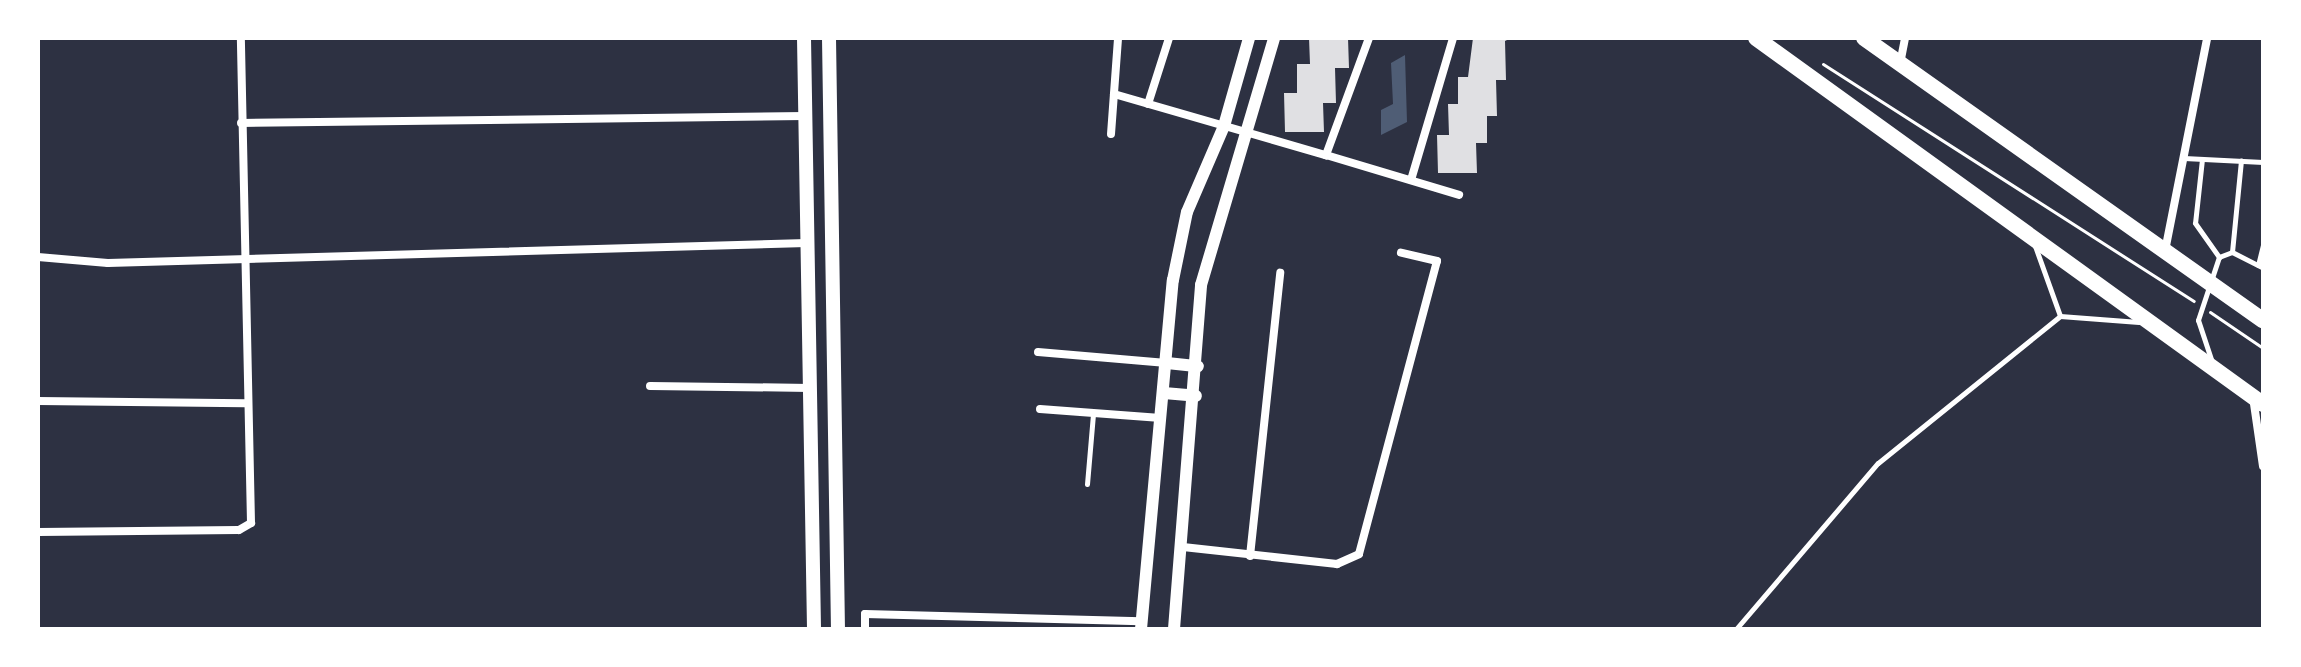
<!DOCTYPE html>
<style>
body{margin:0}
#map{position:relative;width:2301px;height:667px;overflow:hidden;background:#2d3142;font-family:"Noto Sans",sans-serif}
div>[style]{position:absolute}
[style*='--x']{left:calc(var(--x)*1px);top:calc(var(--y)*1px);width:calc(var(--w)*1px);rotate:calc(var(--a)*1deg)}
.water>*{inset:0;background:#4f5d75}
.building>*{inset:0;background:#e0e0e3}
.path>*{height:3px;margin:-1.5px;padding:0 1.5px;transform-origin:1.5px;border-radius:1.5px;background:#fff}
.service>*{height:5px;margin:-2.5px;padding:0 2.5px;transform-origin:2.5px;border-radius:2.5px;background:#fff}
.minor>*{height:8px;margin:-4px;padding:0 4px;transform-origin:4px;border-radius:4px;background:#fff}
.tertiary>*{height:12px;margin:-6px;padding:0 6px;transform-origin:6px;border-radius:6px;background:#fff}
.secondary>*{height:14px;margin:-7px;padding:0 7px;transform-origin:7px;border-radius:7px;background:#fff}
.primary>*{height:16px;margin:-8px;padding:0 8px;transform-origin:8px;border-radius:8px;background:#fff}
span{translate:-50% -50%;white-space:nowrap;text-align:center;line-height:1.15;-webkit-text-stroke:8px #fff;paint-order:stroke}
.frame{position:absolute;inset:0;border:40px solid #fff;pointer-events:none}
</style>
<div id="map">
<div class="water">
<i style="clip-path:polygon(1405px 55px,1407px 122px,1381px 135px,1381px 110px,1393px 104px,1391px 63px)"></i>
</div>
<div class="building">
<i style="clip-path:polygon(1309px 38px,1348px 38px,1349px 68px,1335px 68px,1336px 103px,1323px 103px,1324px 132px,1285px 132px,1284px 93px,1297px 93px,1297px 64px,1310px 64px)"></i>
<i style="clip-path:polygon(1473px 38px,1511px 38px,1505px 41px,1506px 80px,1496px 80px,1497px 116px,1487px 116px,1487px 143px,1476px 143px,1477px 173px,1438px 173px,1437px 135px,1449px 135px,1448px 104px,1458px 104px,1458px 77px,1468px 77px)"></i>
</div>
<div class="path">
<i style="--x:1823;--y:64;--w:440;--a:32.6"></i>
<i style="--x:2210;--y:312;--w:64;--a:34.2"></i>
</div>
<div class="service">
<i style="--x:2184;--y:158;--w:79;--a:2.9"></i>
<i style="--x:2202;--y:159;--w:64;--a:96.2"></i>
<i style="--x:2195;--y:223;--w:42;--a:54.8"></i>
<i style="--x:2035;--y:246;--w:74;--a:70.3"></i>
<i style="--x:2232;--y:252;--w:92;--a:-84.4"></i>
<i style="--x:2258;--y:265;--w:21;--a:-76"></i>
<i style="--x:2211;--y:359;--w:41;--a:-108.4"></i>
<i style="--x:2198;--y:320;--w:66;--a:-71.6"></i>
<i style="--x:2219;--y:257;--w:14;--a:-21"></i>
<i style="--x:2232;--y:252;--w:35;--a:27"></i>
<i style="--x:1087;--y:484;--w:70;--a:-85.1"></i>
<i style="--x:1736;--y:629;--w:218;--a:-49.5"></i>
<i style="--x:1878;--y:463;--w:234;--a:-38.9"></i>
<i style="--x:2060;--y:316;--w:79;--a:4.3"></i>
</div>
<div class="minor">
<i style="--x:1369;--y:38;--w:125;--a:110.2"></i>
<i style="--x:1326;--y:155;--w:139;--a:16.7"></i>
<i style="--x:1900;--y:64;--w:26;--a:-79"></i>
<i style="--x:1114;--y:94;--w:221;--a:16.1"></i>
<i style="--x:1148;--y:104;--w:69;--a:-72.3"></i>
<i style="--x:241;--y:123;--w:564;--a:-0.71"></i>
<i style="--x:1111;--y:134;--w:96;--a:-85.8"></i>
<i style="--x:1411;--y:180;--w:148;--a:-73.5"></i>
<i style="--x:2165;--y:251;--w:217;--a:-78.8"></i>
<i style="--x:38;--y:257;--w:70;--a:4.9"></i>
<i style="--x:108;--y:263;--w:699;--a:-1.64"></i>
<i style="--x:1038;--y:352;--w:129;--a:4.9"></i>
<i style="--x:650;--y:386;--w:160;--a:0.7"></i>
<i style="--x:2253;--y:397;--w:70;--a:81.8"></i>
<i style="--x:38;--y:401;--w:207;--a:0.6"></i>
<i style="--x:1040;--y:409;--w:121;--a:4.3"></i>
<i style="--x:38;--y:532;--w:201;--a:-0.6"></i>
<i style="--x:239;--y:530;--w:14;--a:-30"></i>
<i style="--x:251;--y:523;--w:485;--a:-91.2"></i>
<i style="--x:1183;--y:547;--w:155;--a:6.3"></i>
<i style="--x:1337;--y:564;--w:24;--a:-24"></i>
<i style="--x:1359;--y:554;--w:303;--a:-75.1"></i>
<i style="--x:1437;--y:261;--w:37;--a:-167"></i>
<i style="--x:1250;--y:556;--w:285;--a:-83.9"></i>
<i style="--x:865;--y:629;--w:15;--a:-90"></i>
<i style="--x:865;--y:614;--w:276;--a:1.5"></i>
</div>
<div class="tertiary">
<i style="--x:1167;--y:363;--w:31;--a:6"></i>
<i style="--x:1164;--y:393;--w:32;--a:5"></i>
<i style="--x:1141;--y:629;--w:350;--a:-84.8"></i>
<i style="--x:1173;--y:280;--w:69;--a:-78.4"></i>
<i style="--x:1187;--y:212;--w:94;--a:-66.7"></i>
<i style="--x:1224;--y:126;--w:91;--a:-74.1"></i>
<i style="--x:1174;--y:629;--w:345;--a:-85.5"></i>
<i style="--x:1201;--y:285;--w:258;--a:-73.5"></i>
</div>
<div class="secondary">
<i style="--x:804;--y:38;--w:591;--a:89.03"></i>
<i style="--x:829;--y:38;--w:591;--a:89.13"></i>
</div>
<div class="primary">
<i style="--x:1756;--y:38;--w:625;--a:35.83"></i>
<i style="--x:1864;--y:38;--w:489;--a:35.3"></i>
</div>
<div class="frame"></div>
</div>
